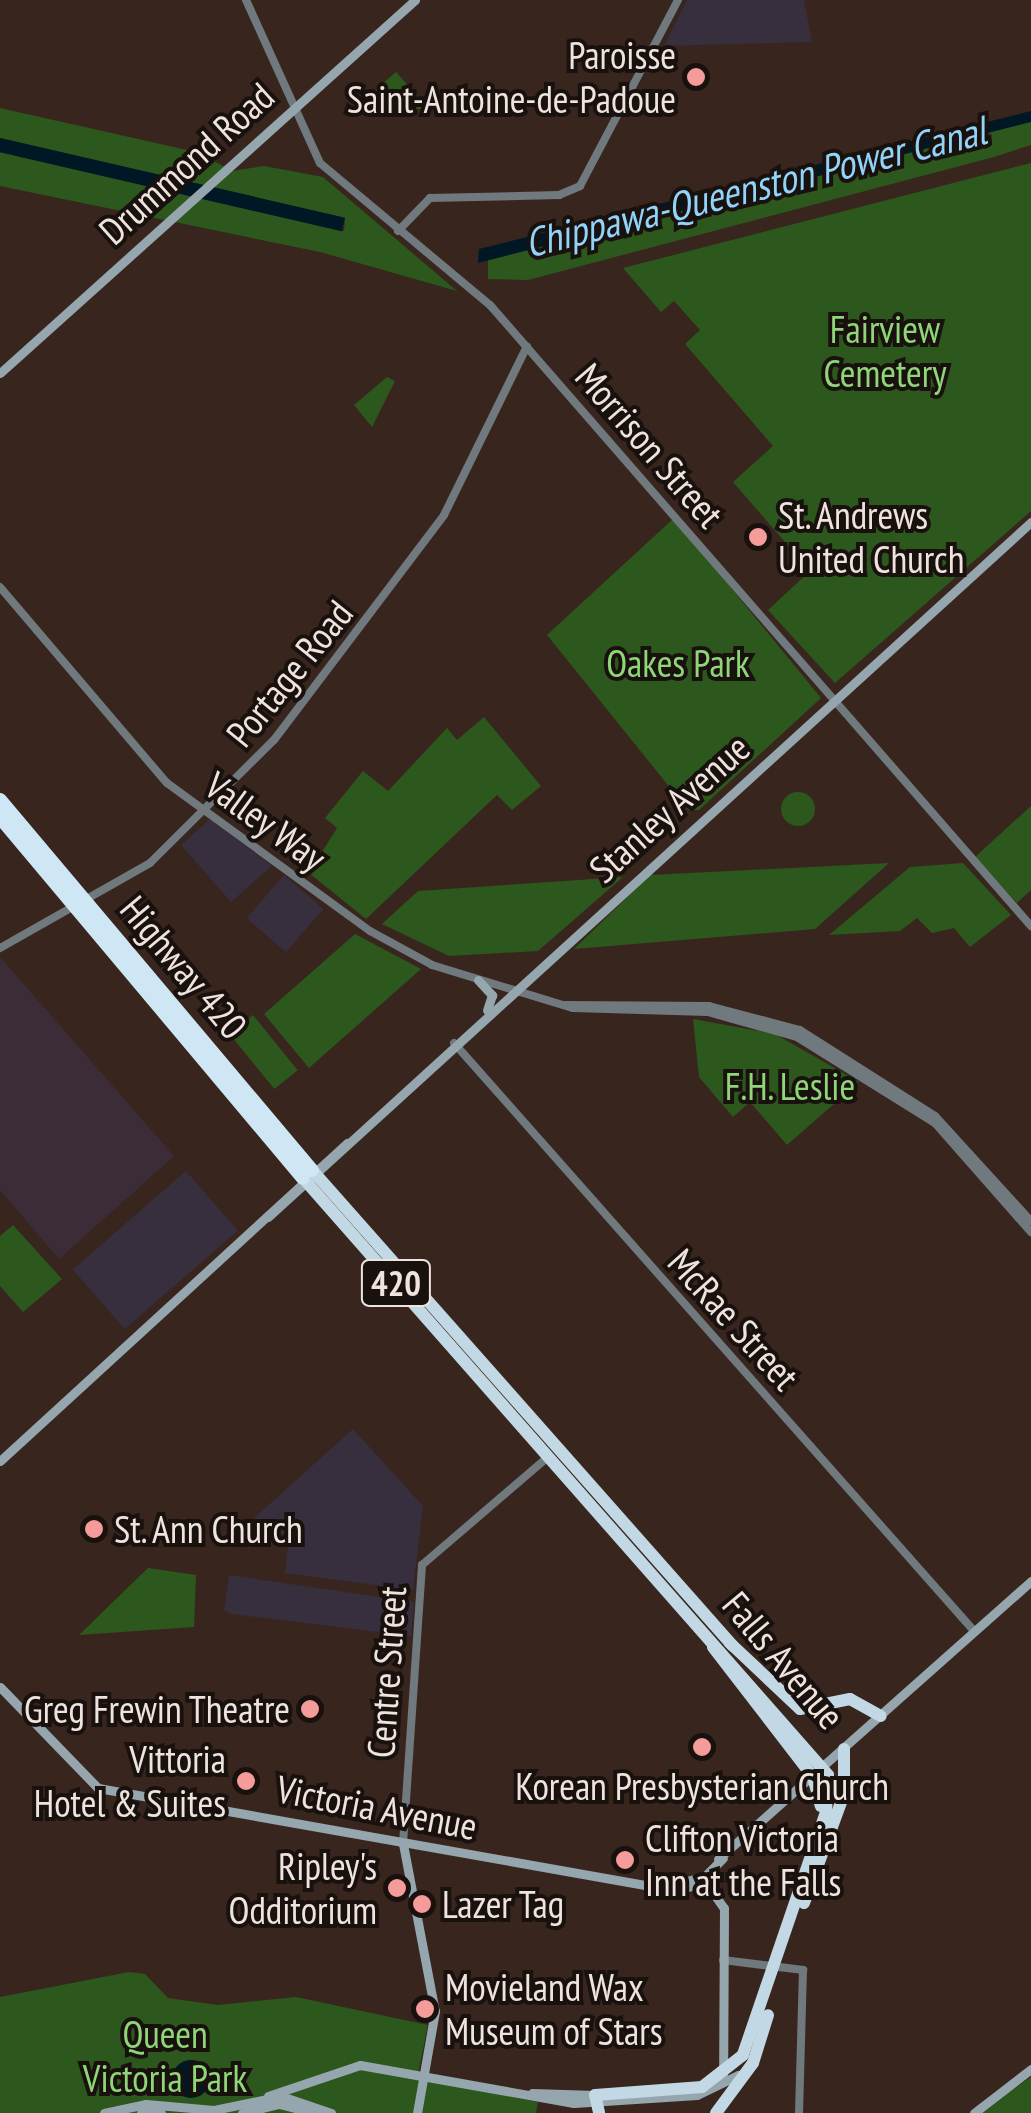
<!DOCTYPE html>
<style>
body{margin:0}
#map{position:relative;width:1031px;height:2113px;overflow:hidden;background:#38261e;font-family:"PT Sans Narrow",sans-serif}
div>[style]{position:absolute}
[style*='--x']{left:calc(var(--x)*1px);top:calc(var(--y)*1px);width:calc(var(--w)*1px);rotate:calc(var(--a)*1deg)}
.industrial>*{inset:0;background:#372e3e;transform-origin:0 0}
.medical>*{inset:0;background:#3c2c38}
.green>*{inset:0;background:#2c571d;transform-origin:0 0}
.round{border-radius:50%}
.water>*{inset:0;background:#001726;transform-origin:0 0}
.tertiary>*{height:8px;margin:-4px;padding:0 4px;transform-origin:4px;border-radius:4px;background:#6f797e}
.secondary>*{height:9px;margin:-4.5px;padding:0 4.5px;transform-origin:4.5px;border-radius:4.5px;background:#96a6ae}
.trunk>*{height:12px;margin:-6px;padding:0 6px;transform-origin:6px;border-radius:6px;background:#c2d8e4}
.motorway>*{height:14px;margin:-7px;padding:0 7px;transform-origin:7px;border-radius:7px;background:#cfe7f4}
.dots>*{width:28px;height:28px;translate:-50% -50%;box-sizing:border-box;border:5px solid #19110e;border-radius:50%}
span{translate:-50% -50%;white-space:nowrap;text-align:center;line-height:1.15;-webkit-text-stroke:8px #19110e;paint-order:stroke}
.shield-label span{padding:2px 8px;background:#19110e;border:2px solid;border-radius:8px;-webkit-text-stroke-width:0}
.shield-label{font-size:35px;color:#efe3de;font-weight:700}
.poi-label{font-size:38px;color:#efe3de}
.right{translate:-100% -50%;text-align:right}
.left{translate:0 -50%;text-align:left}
.street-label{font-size:38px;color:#efe3de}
.park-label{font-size:38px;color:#8fd679}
.water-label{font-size:40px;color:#92d3fa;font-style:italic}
</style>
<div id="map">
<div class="industrial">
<i style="clip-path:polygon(687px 0,804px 0,812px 42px,664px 46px)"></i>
<i style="clip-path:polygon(210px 819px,272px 866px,231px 902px,181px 845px)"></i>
<i style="left:284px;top:875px;width:52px;height:57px;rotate:41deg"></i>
<i style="left:186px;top:1171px;width:79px;height:150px;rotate:49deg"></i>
<i style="clip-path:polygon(353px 1429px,423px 1506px,413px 1590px,285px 1573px,289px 1535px,241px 1530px)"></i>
<i style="clip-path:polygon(229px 1575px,414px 1602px,411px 1636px,232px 1614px,224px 1610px)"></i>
</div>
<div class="medical">
<i style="clip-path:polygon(0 957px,174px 1156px,59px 1259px,0 1190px)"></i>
</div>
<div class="green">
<i style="clip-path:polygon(396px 72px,406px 83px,430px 110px,358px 105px)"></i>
<i style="clip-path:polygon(0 108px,196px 152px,233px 171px,264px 166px,323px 177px,457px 291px,320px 252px,0 186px,0 152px,344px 231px,345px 218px,0 138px)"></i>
<i style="clip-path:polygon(1031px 120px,1031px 145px,994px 157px,528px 280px,488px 279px,488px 258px)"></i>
<i style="clip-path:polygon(1031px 163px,1031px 511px,835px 683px,768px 610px,810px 571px,733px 482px,773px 446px,685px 344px,700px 330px,674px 301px,661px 312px,623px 268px)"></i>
<i style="clip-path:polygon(387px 377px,395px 381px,372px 427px,354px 405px)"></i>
<i style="clip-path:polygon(674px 518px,821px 698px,699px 810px,688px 810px,547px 635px)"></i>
<i style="clip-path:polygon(484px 717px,541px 786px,512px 810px,497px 795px,366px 919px,309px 873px,337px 828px,325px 818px,363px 771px,388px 791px,447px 728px,457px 740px)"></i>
<i class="round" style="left:781px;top:792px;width:34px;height:34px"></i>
<i style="clip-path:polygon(1031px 806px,1031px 890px,1017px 903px,975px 857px)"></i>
<i style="clip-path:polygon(889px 863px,815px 929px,574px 949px,650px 875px)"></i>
<i style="clip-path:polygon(963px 863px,1011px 915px,970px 947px,954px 928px,932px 933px,917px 918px,900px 931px,829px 935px,910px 867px)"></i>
<i style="clip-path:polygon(623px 877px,538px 951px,449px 956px,382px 924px,418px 891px)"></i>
<i style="clip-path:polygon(355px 934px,421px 969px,309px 1068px,264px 1014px)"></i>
<i style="left:253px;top:1015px;width:71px;height:30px;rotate:51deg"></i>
<i style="clip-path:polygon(693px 1019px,775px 1034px,859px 1082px,787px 1145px,750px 1102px,733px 1117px,699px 1077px)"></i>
<i style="clip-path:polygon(13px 1225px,62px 1279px,23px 1312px,0 1286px,0 1236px)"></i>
<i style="clip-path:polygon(148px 1568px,196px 1575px,194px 1627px,79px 1635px)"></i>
<i style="clip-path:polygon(129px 1972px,145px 1974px,168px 1998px,218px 2005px,296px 1997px,428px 2025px,417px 2079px,538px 2102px,536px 2113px,0 2113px,0 1997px)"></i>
<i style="clip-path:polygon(1031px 2077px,1031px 2113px,983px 2113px,1012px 2090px)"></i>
</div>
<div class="water">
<i style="clip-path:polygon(1031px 111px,1031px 122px,478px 263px,479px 249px)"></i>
<i style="left:0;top:138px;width:354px;height:14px;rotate:13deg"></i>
<i class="round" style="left:172px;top:2060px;width:38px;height:38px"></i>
</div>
<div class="tertiary">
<i style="--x:246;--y:0;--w:179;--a:65.6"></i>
<i style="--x:320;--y:163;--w:222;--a:39.9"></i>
<i style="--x:490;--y:305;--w:824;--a:48.94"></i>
<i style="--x:398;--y:231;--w:46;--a:-45.9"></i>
<i style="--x:430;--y:198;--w:129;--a:-1.3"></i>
<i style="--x:559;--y:195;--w:23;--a:-23"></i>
<i style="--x:580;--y:186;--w:210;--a:-62.2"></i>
<i style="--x:0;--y:587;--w:257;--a:49.6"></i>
<i style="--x:167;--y:783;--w:251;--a:36.1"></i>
<i style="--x:370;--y:931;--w:71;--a:28.7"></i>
<i style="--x:432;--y:965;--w:147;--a:17"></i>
<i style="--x:573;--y:1008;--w:135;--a:1.7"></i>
<i style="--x:708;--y:1012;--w:92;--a:15.7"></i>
<i style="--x:797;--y:1037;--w:164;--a:32"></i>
<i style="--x:936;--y:1124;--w:144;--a:48.7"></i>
<i style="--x:0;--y:948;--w:172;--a:-29.5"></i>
<i style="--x:150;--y:863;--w:175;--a:-44.8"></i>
<i style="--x:274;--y:740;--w:282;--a:-52.9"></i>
<i style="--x:444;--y:515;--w:188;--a:-63.8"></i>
<i style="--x:566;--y:1005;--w:143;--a:0.4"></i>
<i style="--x:709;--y:1006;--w:94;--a:14.8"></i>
<i style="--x:800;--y:1030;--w:160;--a:32.5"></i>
<i style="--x:935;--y:1116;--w:142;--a:47.6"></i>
<i style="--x:454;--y:1043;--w:785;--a:48.51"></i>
<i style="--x:403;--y:1844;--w:280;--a:-86.1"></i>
<i style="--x:422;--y:1565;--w:167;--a:-40.6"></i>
<i style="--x:723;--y:1960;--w:81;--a:7.1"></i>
<i style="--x:803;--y:1970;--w:143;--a:91.6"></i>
</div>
<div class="secondary">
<i style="--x:0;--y:373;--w:558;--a:-41.95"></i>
<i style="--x:478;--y:980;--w:21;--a:47"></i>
<i style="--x:492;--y:995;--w:16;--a:108"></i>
<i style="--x:268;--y:1217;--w:1032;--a:-42.33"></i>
<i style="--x:0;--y:1461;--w:471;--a:-42.5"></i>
<i style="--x:0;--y:1687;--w:141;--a:45.9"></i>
<i style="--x:98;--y:1788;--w:584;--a:10.06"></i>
<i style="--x:673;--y:1890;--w:24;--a:-12"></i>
<i style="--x:696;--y:1885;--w:38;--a:-45"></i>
<i style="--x:403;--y:1844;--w:170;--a:79.2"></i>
<i style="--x:435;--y:2011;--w:104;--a:100"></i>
<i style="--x:718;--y:1859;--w:419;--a:-41.6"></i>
<i style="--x:702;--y:1877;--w:38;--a:55"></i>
<i style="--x:724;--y:1908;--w:166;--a:90.3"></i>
<i style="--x:664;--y:1887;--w:31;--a:-15"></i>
<i style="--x:532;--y:2093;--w:63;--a:1.8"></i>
<i style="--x:268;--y:2096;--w:97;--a:-18.6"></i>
<i style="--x:360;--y:2065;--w:217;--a:10.1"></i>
<i style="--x:574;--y:2103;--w:123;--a:-3.7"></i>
<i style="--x:697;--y:2095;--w:46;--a:-26"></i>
<i style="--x:104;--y:2113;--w:43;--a:-12.1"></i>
<i style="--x:146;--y:2104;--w:68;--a:5"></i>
<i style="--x:214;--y:2110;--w:68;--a:-11.8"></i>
<i style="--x:281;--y:2096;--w:53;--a:18.8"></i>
<i style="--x:141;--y:2113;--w:20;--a:0"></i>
<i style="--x:242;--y:2113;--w:38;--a:-14"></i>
<i style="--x:279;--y:2104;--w:38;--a:14"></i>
<i style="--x:974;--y:2113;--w:72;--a:-37.7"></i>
</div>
<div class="trunk">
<i style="--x:312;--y:1170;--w:635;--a:48.51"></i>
<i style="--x:303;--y:1178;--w:795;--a:48.67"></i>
<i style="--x:828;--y:1775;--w:37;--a:93"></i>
<i style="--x:826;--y:1812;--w:257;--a:108.9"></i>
<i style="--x:743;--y:2055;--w:52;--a:142"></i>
<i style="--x:702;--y:2087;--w:107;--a:175.7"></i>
<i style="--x:595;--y:2095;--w:18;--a:77"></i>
<i style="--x:730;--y:1643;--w:96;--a:43.3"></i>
<i style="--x:800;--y:1709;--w:51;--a:-11.3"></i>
<i style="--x:850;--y:1699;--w:35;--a:29"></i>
<i style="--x:713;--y:1647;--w:164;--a:52.4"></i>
<i style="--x:813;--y:1777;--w:30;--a:75"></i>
<i style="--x:804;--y:1903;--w:116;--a:-69.8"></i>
<i style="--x:844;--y:1794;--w:45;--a:-90"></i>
<i style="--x:716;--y:2113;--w:62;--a:-53.5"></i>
<i style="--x:753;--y:2063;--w:50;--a:-72.6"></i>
</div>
<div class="motorway">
<i style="--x:0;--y:800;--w:484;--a:49.9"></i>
<i style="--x:0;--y:817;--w:471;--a:50"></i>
</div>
<div class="dots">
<i style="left:696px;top:77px;background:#f59b99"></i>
<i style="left:758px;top:537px;background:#f59b99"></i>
<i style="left:94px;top:1529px;background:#f59b99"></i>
<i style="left:310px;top:1709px;background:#f59b99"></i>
<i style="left:702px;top:1747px;background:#f59b99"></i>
<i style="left:246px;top:1781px;background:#f59b99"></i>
<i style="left:625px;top:1860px;background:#f59b99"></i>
<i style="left:397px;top:1888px;background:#f59b99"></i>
<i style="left:422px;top:1904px;background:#f59b99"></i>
<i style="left:425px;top:2009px;background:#f59b99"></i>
</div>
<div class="shield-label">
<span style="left:396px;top:1283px">420</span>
</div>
<div class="poi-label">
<span class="right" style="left:676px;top:77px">Paroisse<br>Saint-Antoine-de-Padoue</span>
<span class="left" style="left:778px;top:537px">St. Andrews<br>United Church</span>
<span class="left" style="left:114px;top:1529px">St. Ann Church</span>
<span class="right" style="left:290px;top:1709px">Greg Frewin Theatre</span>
<span class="right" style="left:226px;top:1781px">Vittoria<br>Hotel &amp; Suites</span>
<span style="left:702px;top:1786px">Korean Presbysterian Church</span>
<span class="left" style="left:645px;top:1860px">Clifton Victoria<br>Inn at the Falls</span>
<span class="right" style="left:377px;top:1888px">Ripley's<br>Odditorium</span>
<span class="left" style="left:442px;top:1904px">Lazer Tag</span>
<span class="left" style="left:445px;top:2009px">Movieland Wax<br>Museum of Stars</span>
</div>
<div class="street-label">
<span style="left:186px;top:163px;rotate:-42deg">Drummond Road</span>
<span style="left:650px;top:445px;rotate:49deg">Morrison Street</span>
<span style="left:289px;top:673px;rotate:-51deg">Portage Road</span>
<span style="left:669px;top:808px;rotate:-42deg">Stanley Avenue</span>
<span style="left:266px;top:821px;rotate:36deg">Valley Way</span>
<span style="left:184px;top:967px;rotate:50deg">Highway 420</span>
<span style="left:734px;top:1319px;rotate:48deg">McRae Street</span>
<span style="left:784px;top:1660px;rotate:50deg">Falls Avenue</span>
<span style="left:386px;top:1672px;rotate:-86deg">Centre Street</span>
<span style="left:377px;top:1807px;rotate:11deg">Victoria Avenue</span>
</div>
<div class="park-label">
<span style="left:885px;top:351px">Fairview<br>Cemetery</span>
<span style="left:678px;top:663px">Oakes Park</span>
<span style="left:790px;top:1086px">F.H. Leslie</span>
<span style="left:165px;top:2056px">Queen<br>Victoria Park</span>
</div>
<div class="water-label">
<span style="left:755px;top:186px;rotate:-14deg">Chippawa-Queenston Power Canal</span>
</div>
</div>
